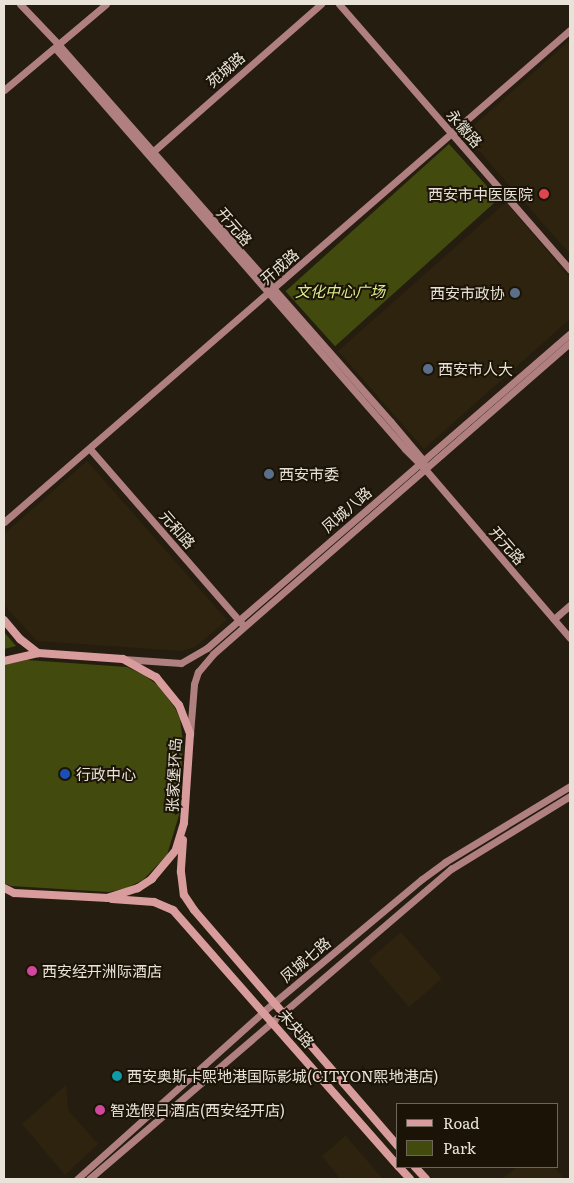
<!DOCTYPE html>
<meta charset="utf-8">
<style>
body{margin:0}
#map{position:relative;width:574px;height:1183px;overflow:hidden;background:#251d0f;font-family:Literata,"Noto Sans SC",serif}
div>[style]{position:absolute}
[style*='--x']{left:calc(var(--x)*1px);top:calc(var(--y)*1px);width:calc(var(--w)*1px);rotate:calc(var(--a)*1deg)}
.built>*{inset:0;background:#2e230e;transform-origin:0 0}
.green>*{inset:0;background:#434a0e;transform-origin:0 0}
.secondary>*{height:7px;margin:-3.5px;padding:0 3.5px;transform-origin:3.5px;border-radius:3.5px;background:#b08080}
.primary>*{height:8px;margin:-4px;padding:0 4px;transform-origin:4px;border-radius:4px;background:#d99c9c}
.dots>*{width:14px;height:14px;translate:-50% -50%;box-sizing:border-box;border:2px solid #1b1406;border-radius:50%}
span{translate:-50% -50%;white-space:nowrap;text-align:center;line-height:1.15;-webkit-text-stroke:4px #1b1406;paint-order:stroke}
.street-label{font-size:15px;color:#e8e2d9}
.poi-label{font-size:15px;color:#e8e2d9}
.right{translate:-100% -50%;text-align:right}
.left{translate:0 -50%;text-align:left}
.park-label{font-size:15px;color:#dcec90;font-style:italic}
.frame{position:absolute;inset:0;border:5px solid #e8e2d9;pointer-events:none}
.legend{position:absolute;left:396px;top:1103px;width:162px;height:65px;box-sizing:border-box;background:#1b1406;border:1px solid #6d665a;margin:0;padding:6px 9px;list-style:none;font-size:15px;color:#e8e2d9}
.legend li{display:flex;align-items:center;gap:10px;height:25px}
.legend b{width:25px;border:1px solid #6d665a}
</style>
<div id="map">
<div class="built">
<i style="clip-path:polygon(570px 40px,570px 254px,464px 134px)"></i>
<i style="clip-path:polygon(506px 202px,570px 278px,570px 319px,424px 449px,338px 351px)"></i>
<i style="clip-path:polygon(87px 461px,227px 620px,195px 647px,181px 651px,37px 641px,4px 605px,4px 534px)"></i>
<i style="left:401px;top:932px;width:62px;height:43px;rotate:49deg"></i>
<i style="clip-path:polygon(66px 1085px,68px 1110px,98px 1144px,65px 1175px,22px 1124px)"></i>
<i style="clip-path:polygon(345px 1136px,346px 1136px,383px 1179px,340px 1179px,322px 1156px)"></i>
<i style="clip-path:polygon(517px 1167px,554px 1167px,565px 1179px,502px 1179px)"></i>
</div>
<div class="green">
<i style="left:449px;top:144px;width:74px;height:220px;rotate:48deg"></i>
<i style="clip-path:polygon(4px 632px,16px 646px,4px 649px)"></i>
<i style="clip-path:polygon(27px 660px,127px 667px,144px 675px,159px 686px,175px 708px,180px 719px,183px 742px,179px 815px,167px 855px,143px 880px,126px 888px,109px 892px,11px 886px,4px 883px,4px 665px)"></i>
</div>
<div class="secondary">
<i style="--x:20;--y:4;--w:57;--a:46.4"></i>
<i style="--x:59;--y:45;--w:502;--a:48.63"></i>
<i style="--x:391;--y:422;--w:50;--a:49.9"></i>
<i style="--x:423;--y:460;--w:9;--a:77"></i>
<i style="--x:339;--y:4;--w:352;--a:49"></i>
<i style="--x:55;--y:48;--w:532;--a:48.88"></i>
<i style="--x:405;--y:449;--w:28;--a:45"></i>
<i style="--x:425;--y:469;--w:223;--a:49.4"></i>
<i style="--x:4;--y:90;--w:133;--a:-40.1"></i>
<i style="--x:149;--y:155;--w:229;--a:-41.3"></i>
<i style="--x:90;--y:449;--w:233;--a:49"></i>
<i style="--x:4;--y:522;--w:750;--a:-41"></i>
<i style="--x:554;--y:619;--w:21;--a:-41"></i>
<i style="--x:123;--y:659;--w:58;--a:3.9"></i>
<i style="--x:181;--y:663;--w:30;--a:-30"></i>
<i style="--x:207;--y:648;--w:480;--a:-40.9"></i>
<i style="--x:190;--y:734;--w:50;--a:-85.4"></i>
<i style="--x:194;--y:684;--w:13;--a:-72"></i>
<i style="--x:198;--y:672;--w:23;--a:-50"></i>
<i style="--x:213;--y:654;--w:473;--a:-41.1"></i>
<i style="--x:77;--y:1179;--w:251;--a:-41.9"></i>
<i style="--x:264;--y:1011;--w:206;--a:-39.9"></i>
<i style="--x:422;--y:879;--w:29;--a:-36"></i>
<i style="--x:445;--y:862;--w:146;--a:-31.3"></i>
<i style="--x:89;--y:1179;--w:477;--a:-40.6"></i>
<i style="--x:451;--y:869;--w:140;--a:-31.5"></i>
</div>
<div class="primary">
<i style="--x:4;--y:620;--w:25;--a:50"></i>
<i style="--x:20;--y:639;--w:23;--a:38"></i>
<i style="--x:4;--y:661;--w:35;--a:-13"></i>
<i style="--x:38;--y:653;--w:85;--a:4"></i>
<i style="--x:123;--y:659;--w:38;--a:29"></i>
<i style="--x:156;--y:677;--w:36;--a:51"></i>
<i style="--x:179;--y:705;--w:31;--a:69"></i>
<i style="--x:190;--y:734;--w:89;--a:93.9"></i>
<i style="--x:184;--y:823;--w:28;--a:107"></i>
<i style="--x:176;--y:850;--w:38;--a:130"></i>
<i style="--x:152;--y:879;--w:17;--a:147"></i>
<i style="--x:138;--y:888;--w:32;--a:162"></i>
<i style="--x:108;--y:898;--w:94;--a:-177"></i>
<i style="--x:14;--y:893;--w:11;--a:-153"></i>
<i style="--x:183;--y:840;--w:32;--a:94"></i>
<i style="--x:181;--y:872;--w:23;--a:83"></i>
<i style="--x:184;--y:895;--w:18;--a:56"></i>
<i style="--x:194;--y:910;--w:312;--a:49.2"></i>
<i style="--x:112;--y:899;--w:42;--a:4.1"></i>
<i style="--x:154;--y:902;--w:21;--a:23"></i>
<i style="--x:173;--y:910;--w:341;--a:48.7"></i>
<i style="--x:399;--y:1167;--w:16;--a:47"></i>
<i style="--x:415;--y:1167;--w:16;--a:47"></i>
</div>
<div class="dots">
<i style="left:544px;top:194px;background:#e0444e"></i>
<i style="left:515px;top:293px;background:#5c6f8a"></i>
<i style="left:428px;top:369px;background:#5c6f8a"></i>
<i style="left:269px;top:474px;background:#5c6f8a"></i>
<i style="left:65px;top:774px;background:#1a4fb4"></i>
<i style="left:32px;top:971px;background:#d1479c"></i>
<i style="left:117px;top:1076px;background:#0f9aa8"></i>
<i style="left:100px;top:1110px;background:#d1479c"></i>
</div>
<div class="street-label">
<span style="left:225px;top:69px;rotate:-41deg">苑城路</span>
<span style="left:465px;top:128px;rotate:49deg">永徽路</span>
<span style="left:235px;top:226px;rotate:49deg">开元路</span>
<span style="left:279px;top:266px;rotate:-41deg">开成路</span>
<span style="left:346px;top:509px;rotate:-41deg">凤城八路</span>
<span style="left:178px;top:529px;rotate:49deg">元和路</span>
<span style="left:508px;top:545px;rotate:49deg">开元路</span>
<span style="left:173px;top:775px;rotate:-87deg">张家堡环岛</span>
<span style="left:305px;top:959px;rotate:-40deg">凤城七路</span>
<span style="left:297px;top:1028px;rotate:49deg">未央路</span>
</div>
<div class="poi-label">
<span class="right" style="left:533px;top:194px">西安市中医医院</span>
<span class="right" style="left:505px;top:293px">西安市政协</span>
<span class="left" style="left:438px;top:369px">西安市人大</span>
<span class="left" style="left:279px;top:474px">西安市委</span>
<span class="left" style="left:76px;top:774px">行政中心</span>
<span class="left" style="left:42px;top:971px">西安经开洲际酒店</span>
<span class="left" style="left:127px;top:1076px">西安奥斯卡熙地港国际影城(CITYON熙地港店)</span>
<span class="left" style="left:110px;top:1110px">智选假日酒店(西安经开店)</span>
</div>
<div class="park-label">
<span style="left:340px;top:291px">文化中心广场</span>
</div>
<div class="frame"></div>
<ul class="legend">
<li><b style="height:6px;background:#d99c9c"></b>Road</li>
<li><b style="height:14px;background:#434a0e"></b>Park</li>
</ul>
</div>
